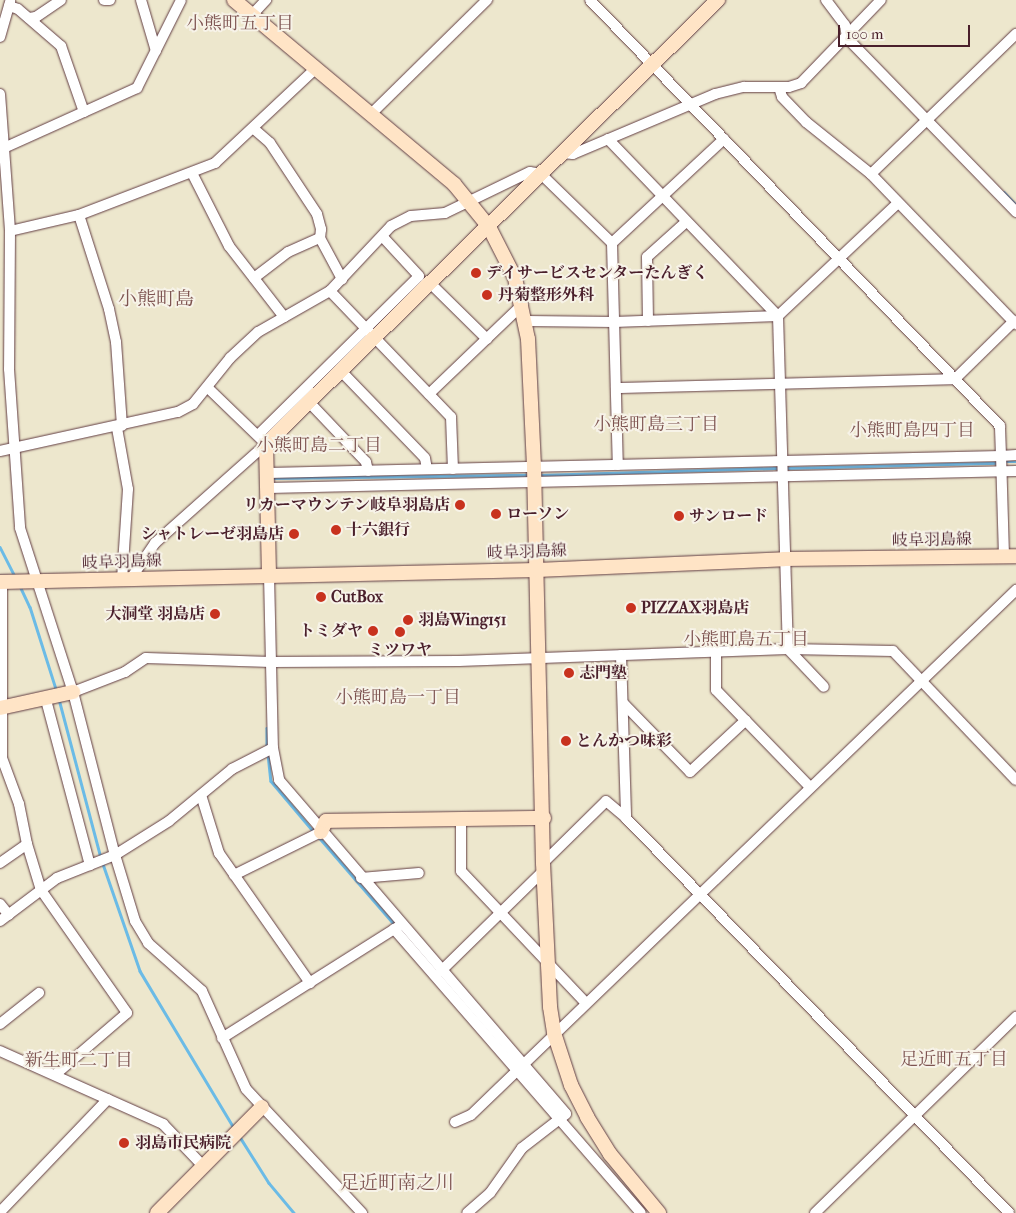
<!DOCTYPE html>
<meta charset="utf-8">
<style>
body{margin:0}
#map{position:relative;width:1016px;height:1213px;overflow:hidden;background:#ede7cd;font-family:"IM FELL French Canon","Noto Serif JP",serif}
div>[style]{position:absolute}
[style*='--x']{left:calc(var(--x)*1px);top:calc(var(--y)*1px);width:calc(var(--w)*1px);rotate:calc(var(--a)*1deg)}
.stream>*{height:2.5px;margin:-1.25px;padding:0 1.25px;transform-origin:1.25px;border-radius:1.25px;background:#6bbbe6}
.roads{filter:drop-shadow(0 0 1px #623d43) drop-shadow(0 0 1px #623d43)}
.street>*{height:10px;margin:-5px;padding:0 5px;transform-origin:5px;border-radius:5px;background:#fff}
.secondary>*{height:14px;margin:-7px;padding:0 7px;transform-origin:7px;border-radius:7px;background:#ffe4c6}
.dots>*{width:14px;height:14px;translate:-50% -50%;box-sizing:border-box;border:2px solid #f7f3e8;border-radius:50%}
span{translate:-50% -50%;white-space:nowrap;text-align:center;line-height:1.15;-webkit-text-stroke:4px #f7f3e8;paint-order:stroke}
.poi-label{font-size:16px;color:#4a1f2b;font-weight:700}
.left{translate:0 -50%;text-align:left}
.right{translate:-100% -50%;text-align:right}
.street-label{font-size:16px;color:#4a1f2b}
.neighbourhood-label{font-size:18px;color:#7e5451}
.quarter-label{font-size:19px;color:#7e5451}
.scale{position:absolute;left:838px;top:25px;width:132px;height:22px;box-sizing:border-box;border:2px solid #4a1f2b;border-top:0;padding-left:6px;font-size:15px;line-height:18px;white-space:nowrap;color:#4a1f2b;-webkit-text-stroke:4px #f7f3e8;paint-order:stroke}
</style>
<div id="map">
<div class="stream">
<i style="--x:1004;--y:192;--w:18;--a:47"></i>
<i style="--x:288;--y:412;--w:45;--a:-44.1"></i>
<i style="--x:1003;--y:462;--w:13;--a:0"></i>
<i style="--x:786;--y:468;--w:212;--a:-1.4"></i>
<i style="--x:539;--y:475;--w:242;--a:-1.7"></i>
<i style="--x:272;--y:478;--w:259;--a:-0.7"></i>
<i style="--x:0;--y:547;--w:34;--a:63"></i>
<i style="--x:20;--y:586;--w:23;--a:65"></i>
<i style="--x:30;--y:607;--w:89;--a:72.4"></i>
<i style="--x:59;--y:699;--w:164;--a:75.2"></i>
<i style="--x:267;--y:728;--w:21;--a:90"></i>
<i style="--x:268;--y:754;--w:27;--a:84"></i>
<i style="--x:271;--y:781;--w:67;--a:49.9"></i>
<i style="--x:318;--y:836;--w:116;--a:49.2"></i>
<i style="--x:103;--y:864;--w:113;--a:70.9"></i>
<i style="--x:140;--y:971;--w:183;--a:59.1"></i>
<i style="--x:240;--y:1137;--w:54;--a:57.8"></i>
<i style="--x:269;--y:1183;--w:39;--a:50"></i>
</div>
<div class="roads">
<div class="street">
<i style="--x:104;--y:0;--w:6;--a:0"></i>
<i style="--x:141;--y:0;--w:53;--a:73.6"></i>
<i style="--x:826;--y:0;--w:31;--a:53"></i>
<i style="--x:845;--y:25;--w:13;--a:81"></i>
<i style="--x:847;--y:38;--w:243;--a:45.8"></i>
<i style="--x:9;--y:6;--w:9;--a:18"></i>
<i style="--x:18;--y:9;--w:57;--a:40.7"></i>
<i style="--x:61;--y:46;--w:70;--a:70.8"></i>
<i style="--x:252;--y:15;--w:21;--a:-47"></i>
<i style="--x:29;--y:18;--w:7;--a:-8"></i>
<i style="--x:36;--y:17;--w:30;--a:-34"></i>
<i style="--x:0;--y:37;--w:37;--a:-74"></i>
<i style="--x:779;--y:87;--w:10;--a:73"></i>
<i style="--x:782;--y:97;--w:35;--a:46"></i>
<i style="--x:806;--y:122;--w:83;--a:38.7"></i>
<i style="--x:871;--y:174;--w:209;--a:46"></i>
<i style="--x:0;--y:94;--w:137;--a:85.8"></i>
<i style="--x:10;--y:231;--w:138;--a:90.4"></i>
<i style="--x:9;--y:369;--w:159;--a:86"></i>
<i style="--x:20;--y:528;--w:172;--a:72.1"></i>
<i style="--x:73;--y:692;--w:168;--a:75.6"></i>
<i style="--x:115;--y:855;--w:69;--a:73.1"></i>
<i style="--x:135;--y:921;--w:26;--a:59"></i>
<i style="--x:148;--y:943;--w:72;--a:41.6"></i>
<i style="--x:202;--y:991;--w:107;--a:65.8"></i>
<i style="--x:246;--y:1089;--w:170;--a:46.9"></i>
<i style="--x:371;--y:114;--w:163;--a:-44.5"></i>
<i style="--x:254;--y:129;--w:21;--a:41"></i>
<i style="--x:270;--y:143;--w:85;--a:56.5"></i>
<i style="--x:317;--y:214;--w:16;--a:75"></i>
<i style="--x:321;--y:229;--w:9;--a:96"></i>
<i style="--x:320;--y:238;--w:47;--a:61.8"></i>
<i style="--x:608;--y:139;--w:245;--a:46.2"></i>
<i style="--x:778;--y:316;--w:333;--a:88.3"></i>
<i style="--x:788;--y:649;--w:52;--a:46.5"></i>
<i style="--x:4;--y:148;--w:146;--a:-24.3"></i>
<i style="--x:137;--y:88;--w:98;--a:-63.4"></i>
<i style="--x:562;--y:153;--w:11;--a:5"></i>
<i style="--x:573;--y:154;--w:154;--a:-22.9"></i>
<i style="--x:715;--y:94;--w:30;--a:-14"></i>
<i style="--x:744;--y:87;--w:45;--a:0"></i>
<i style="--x:789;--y:87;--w:13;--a:-18"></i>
<i style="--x:801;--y:83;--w:115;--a:-46.1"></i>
<i style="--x:192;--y:173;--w:82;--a:63.1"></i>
<i style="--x:229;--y:246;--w:90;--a:52.2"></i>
<i style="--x:871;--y:174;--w:202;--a:-44"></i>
<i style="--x:79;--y:215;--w:99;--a:72.3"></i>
<i style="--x:109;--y:309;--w:34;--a:78"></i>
<i style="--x:116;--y:342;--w:84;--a:85.9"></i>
<i style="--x:10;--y:231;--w:71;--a:-13.1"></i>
<i style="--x:79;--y:215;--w:146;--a:-20.9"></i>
<i style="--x:215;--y:163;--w:139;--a:-43.2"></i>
<i style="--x:612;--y:243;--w:153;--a:-42.9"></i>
<i style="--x:254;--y:278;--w:43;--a:-37.4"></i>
<i style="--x:288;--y:252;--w:35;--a:-24"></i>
<i style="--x:430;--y:283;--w:80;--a:44.5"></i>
<i style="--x:330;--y:291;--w:175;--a:46.2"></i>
<i style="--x:451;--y:417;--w:52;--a:87.8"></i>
<i style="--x:527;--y:321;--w:87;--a:0.7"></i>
<i style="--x:614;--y:322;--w:164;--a:-2.1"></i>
<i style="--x:778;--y:316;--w:165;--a:-43.3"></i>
<i style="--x:648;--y:321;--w:64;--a:-90.9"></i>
<i style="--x:647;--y:257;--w:52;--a:-41.9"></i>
<i style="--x:340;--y:370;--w:122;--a:46"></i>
<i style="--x:425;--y:458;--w:11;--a:80"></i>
<i style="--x:616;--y:388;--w:339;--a:-1.5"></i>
<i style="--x:955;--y:379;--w:83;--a:-44.5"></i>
<i style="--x:429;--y:394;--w:130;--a:-43.8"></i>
<i style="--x:308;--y:401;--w:84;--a:46.4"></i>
<i style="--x:366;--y:462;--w:9;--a:77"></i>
<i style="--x:117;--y:428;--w:62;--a:79.8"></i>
<i style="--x:128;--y:489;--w:91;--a:93.8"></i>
<i style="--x:258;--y:435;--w:226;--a:-44.6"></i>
<i style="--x:419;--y:276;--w:54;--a:-132.8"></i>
<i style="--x:0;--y:451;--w:182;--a:-12.4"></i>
<i style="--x:178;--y:412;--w:17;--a:-28"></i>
<i style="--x:193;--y:404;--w:59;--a:-51.2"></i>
<i style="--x:230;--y:358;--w:38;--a:-43"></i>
<i style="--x:258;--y:332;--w:83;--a:-29.7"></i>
<i style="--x:330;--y:291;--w:89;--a:-46.8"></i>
<i style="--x:391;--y:226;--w:22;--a:-27"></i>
<i style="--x:411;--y:216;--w:34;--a:-5"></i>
<i style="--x:445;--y:213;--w:94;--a:-25.8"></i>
<i style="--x:530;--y:172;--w:11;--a:10"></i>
<i style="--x:541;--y:174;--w:99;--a:44.2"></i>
<i style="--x:612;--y:243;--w:222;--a:88.5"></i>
<i style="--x:268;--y:473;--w:733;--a:-1.33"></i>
<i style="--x:1001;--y:456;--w:30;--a:-92"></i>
<i style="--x:1000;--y:426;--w:591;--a:-133.9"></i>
<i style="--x:269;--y:488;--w:747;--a:-1.3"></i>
<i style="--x:1004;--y:556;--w:100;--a:-91.7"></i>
<i style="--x:1001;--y:456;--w:15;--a:-4"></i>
<i style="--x:269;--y:575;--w:173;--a:88.7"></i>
<i style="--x:273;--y:748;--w:33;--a:79"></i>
<i style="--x:279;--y:780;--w:440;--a:49.3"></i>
<i style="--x:566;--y:1114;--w:56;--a:142.3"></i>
<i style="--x:522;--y:1148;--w:55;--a:125.4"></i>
<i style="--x:490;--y:1193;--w:30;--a:139"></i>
<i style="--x:130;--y:580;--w:45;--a:-56"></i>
<i style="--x:155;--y:543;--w:149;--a:-41.7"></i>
<i style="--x:266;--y:444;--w:81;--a:-136"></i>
<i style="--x:716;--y:652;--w:38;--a:90"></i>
<i style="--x:716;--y:690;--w:134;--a:45.9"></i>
<i style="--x:621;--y:655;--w:163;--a:88.2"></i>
<i style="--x:73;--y:692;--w:56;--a:-21"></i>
<i style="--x:125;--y:672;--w:25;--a:-34"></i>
<i style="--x:146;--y:658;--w:125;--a:1.8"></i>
<i style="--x:271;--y:662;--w:188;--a:-0.3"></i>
<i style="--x:459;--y:661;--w:329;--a:-2.1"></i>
<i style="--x:788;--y:649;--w:105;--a:1.1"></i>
<i style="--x:893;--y:651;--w:178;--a:46.4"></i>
<i style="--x:46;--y:700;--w:171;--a:75.1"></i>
<i style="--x:623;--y:703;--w:96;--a:45.8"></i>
<i style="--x:690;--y:772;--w:76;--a:-42.9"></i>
<i style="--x:201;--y:795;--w:61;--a:72.8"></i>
<i style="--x:219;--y:853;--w:159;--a:55"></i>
<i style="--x:461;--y:818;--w:53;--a:90"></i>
<i style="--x:461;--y:871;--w:180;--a:46.6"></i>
<i style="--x:27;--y:844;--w:48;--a:73.1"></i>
<i style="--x:41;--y:890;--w:150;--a:55"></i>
<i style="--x:127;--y:1013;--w:94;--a:139.3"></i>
<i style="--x:0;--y:863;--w:33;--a:-35"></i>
<i style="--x:27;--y:844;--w:41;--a:-101.3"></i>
<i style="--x:19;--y:804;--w:49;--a:-110.3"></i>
<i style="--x:2;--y:758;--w:176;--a:-90"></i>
<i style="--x:543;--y:863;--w:88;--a:-44.5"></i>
<i style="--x:606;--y:801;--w:26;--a:40"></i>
<i style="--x:626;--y:818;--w:550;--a:45.88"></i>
<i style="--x:234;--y:875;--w:97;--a:-26.3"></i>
<i style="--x:361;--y:878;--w:58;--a:-4.9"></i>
<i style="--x:0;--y:904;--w:14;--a:51"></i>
<i style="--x:0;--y:921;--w:71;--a:-37"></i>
<i style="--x:57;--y:878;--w:62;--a:-21.6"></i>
<i style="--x:115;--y:855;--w:64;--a:-32.2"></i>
<i style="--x:169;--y:821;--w:82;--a:-39.5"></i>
<i style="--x:232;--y:769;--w:46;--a:-27.1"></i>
<i style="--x:394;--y:929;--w:376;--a:49"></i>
<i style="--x:441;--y:971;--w:143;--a:-44.4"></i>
<i style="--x:0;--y:1024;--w:50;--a:-38.5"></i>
<i style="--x:222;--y:1038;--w:209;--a:-32.3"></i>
<i style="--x:0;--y:1051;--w:179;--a:24.1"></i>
<i style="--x:163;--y:1124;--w:58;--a:46.4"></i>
<i style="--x:455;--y:1122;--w:17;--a:-24"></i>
<i style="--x:471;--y:1115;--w:757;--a:-43.93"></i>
<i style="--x:0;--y:1212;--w:156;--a:-46.3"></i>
<i style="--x:815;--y:1213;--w:281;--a:-44.3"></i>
</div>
<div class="secondary">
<i style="--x:234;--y:0;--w:287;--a:39.9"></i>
<i style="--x:454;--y:184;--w:55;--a:50.9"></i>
<i style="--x:489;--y:227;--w:57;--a:63"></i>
<i style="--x:515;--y:278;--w:62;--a:78"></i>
<i style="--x:528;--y:339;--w:128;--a:87.3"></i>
<i style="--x:534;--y:467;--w:396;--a:88.7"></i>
<i style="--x:543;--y:863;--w:144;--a:87.2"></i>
<i style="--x:550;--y:1007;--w:26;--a:81"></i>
<i style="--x:554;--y:1033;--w:55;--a:71.9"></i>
<i style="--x:571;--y:1085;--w:36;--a:63"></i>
<i style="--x:587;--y:1117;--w:44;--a:58.1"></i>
<i style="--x:610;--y:1154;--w:77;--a:50.3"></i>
<i style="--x:269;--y:575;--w:131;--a:-91.3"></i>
<i style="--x:266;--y:444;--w:634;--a:-44.49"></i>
<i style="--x:0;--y:582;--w:537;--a:-1.28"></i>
<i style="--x:537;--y:570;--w:247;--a:-2.5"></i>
<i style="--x:784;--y:559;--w:232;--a:-0.7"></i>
<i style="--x:0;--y:708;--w:75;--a:-12.4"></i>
<i style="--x:321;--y:832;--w:12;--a:-66"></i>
<i style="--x:326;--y:821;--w:218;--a:-0.8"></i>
<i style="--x:157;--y:1213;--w:149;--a:-45.3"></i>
</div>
</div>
<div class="dots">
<i style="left:476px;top:273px;background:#c8321e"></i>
<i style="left:487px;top:295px;background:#c8321e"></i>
<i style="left:460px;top:505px;background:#c8321e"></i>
<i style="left:496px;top:514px;background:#c8321e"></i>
<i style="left:679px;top:516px;background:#c8321e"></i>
<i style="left:336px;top:530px;background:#c8321e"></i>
<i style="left:294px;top:534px;background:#c8321e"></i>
<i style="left:321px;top:597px;background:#c8321e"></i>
<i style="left:631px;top:608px;background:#c8321e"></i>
<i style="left:215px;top:614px;background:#c8321e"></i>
<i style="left:408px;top:620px;background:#c8321e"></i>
<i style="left:373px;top:631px;background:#c8321e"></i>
<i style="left:400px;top:632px;background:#c8321e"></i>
<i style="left:569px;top:673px;background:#c8321e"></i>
<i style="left:566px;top:741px;background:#c8321e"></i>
<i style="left:124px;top:1143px;background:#c8321e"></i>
</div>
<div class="poi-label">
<span class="left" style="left:486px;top:273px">デイサービスセンターたんぎく</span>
<span class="left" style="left:498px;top:295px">丹菊整形外科</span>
<span class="right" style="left:450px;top:505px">リカーマウンテン岐阜羽島店</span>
<span class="left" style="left:506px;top:514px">ローソン</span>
<span class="left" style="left:689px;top:516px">サンロード</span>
<span class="left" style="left:346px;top:530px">十六銀行</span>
<span class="right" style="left:284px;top:534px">シャトレーゼ羽島店</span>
<span class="left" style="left:331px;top:597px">CutBox</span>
<span class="left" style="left:641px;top:608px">PIZZAX羽島店</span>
<span class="right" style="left:205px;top:614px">大洞堂 羽島店</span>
<span class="left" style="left:418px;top:620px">羽島Wing151</span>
<span class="right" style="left:363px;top:631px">トミダヤ</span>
<span style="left:400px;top:650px">ミツワヤ</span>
<span class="left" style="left:579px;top:673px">志門塾</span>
<span class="left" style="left:576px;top:741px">とんかつ味彩</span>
<span class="left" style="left:135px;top:1143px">羽島市民病院</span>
</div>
<div class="street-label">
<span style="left:932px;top:540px;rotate:-1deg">岐阜羽島線</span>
<span style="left:527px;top:552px;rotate:-2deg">岐阜羽島線</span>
<span style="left:122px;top:562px;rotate:-2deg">岐阜羽島線</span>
</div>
<div class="neighbourhood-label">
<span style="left:240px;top:24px">小熊町五丁目</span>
<span style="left:656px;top:425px">小熊町島三丁目</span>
<span style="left:912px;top:431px">小熊町島四丁目</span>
<span style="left:319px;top:446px">小熊町島二丁目</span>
<span style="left:746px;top:640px">小熊町島五丁目</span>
<span style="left:398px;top:698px">小熊町島一丁目</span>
<span style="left:954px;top:1060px">足近町五丁目</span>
<span style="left:79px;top:1061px">新生町二丁目</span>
</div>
<div class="quarter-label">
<span style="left:156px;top:300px">小熊町島</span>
<span style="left:397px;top:1184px">足近町南之川</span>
</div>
<div class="scale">100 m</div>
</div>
